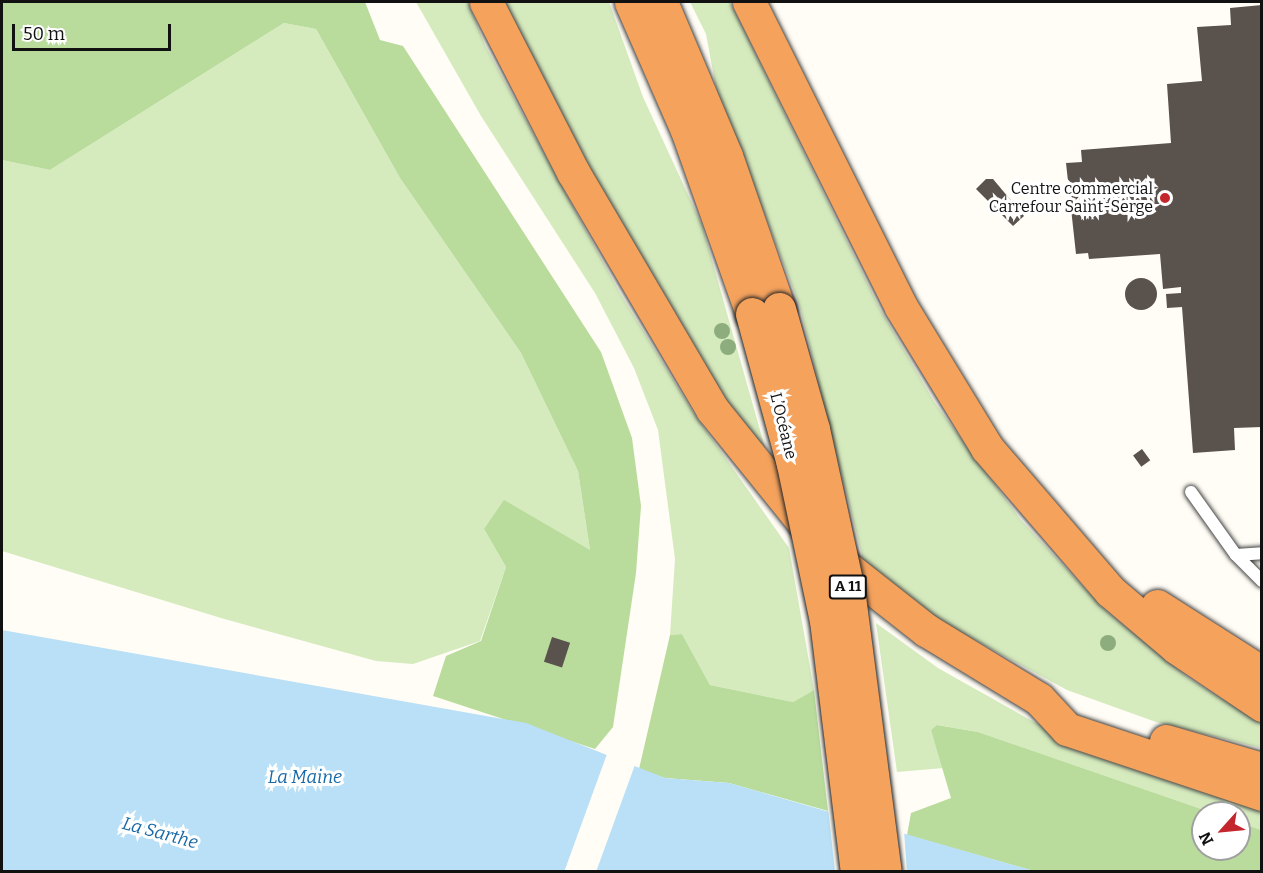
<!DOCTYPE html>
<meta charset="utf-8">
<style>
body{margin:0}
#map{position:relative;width:1263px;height:873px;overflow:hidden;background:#fffdf5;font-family:Bitter,serif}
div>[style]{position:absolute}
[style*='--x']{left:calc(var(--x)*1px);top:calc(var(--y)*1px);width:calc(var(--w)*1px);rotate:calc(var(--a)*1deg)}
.green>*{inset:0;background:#d5ebbd}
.forest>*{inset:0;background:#b9dc9c}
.water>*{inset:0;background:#b9e0f7}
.pier>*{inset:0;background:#fffdf5;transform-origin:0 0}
.building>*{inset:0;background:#5a524d;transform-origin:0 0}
.round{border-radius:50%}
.roads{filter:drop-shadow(0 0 2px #444) drop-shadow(0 0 2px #444)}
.lane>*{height:12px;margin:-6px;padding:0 6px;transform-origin:6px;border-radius:6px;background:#fff}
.highway>*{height:33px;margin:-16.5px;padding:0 16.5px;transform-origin:16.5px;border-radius:16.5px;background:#f5a25d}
.bridges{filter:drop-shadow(0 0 2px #222) drop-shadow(0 0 2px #222)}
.highway-bridge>*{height:33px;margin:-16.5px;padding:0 16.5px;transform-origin:16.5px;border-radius:16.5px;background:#f5a25d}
.trees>*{width:16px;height:16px;margin:-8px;border-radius:50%;background:#8dad7f}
.dots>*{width:16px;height:16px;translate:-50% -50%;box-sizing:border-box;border:3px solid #fff;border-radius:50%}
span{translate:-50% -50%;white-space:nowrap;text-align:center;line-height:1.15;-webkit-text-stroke:6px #fff;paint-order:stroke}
.shield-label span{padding:2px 4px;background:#fff;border:2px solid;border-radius:4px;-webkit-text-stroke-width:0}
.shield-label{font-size:15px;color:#111;font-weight:700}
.poi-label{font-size:16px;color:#111}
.right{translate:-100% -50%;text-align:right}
.street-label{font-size:16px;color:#111}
.water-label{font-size:18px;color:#1768a6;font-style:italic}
.frame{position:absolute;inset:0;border:3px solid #111;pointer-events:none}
.north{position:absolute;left:1191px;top:801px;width:60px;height:60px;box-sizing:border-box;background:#fff;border:2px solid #a0a0a0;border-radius:50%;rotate:243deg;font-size:16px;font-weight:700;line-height:24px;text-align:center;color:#111}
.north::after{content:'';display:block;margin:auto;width:21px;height:27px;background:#c4262e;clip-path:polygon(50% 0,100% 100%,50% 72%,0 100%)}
.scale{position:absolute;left:12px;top:24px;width:159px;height:27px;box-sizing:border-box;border:3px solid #111;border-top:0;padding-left:8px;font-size:18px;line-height:21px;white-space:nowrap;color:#111;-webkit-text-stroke:4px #fff;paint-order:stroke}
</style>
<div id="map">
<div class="green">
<i style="clip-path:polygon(416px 2px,468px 2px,485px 45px,620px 293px,693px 412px,789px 548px,814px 690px,793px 702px,710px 685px,682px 634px,670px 635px,675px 559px,658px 430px,634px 368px,595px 293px,481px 116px)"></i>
<i style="clip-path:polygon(503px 2px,609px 2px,643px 97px,702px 225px,771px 469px,731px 411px,582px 159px)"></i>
<i style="clip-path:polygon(690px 2px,730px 2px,880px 309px,935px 403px,1021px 520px,1104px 609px,1190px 679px,1261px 723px,1261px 748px,1156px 722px,1067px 690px,938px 620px,865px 567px,799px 304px,716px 88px,706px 34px)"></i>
<i style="clip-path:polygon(284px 23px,316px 29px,400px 178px,521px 353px,578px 471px,590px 550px,484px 529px,506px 567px,480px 641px,413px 664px,376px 661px,221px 618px,2px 551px,2px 160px,50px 170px)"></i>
<i style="clip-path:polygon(876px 623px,938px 668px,1034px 722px,1116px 759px,1261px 809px,1261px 830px,1239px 822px,1239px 813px,1213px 813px,978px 732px,938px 725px,931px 730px,944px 768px,897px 772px)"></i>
</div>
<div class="forest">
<i style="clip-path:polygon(2px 2px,365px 2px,380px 40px,403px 46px,601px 352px,632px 438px,641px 506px,636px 573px,613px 727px,595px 749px,433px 696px,446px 656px,481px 641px,506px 567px,484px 529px,504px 500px,590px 550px,578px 471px,521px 353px,400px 178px,316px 29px,284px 23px,50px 170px,2px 160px)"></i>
<i style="clip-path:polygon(682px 634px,710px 685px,793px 702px,814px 690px,828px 811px,729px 783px,665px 778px,639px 769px,670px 635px)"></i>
<i style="clip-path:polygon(937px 725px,978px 732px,1213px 813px,1203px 813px,1203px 849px,1239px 849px,1239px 822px,1261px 830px,1261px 871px,1034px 871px,907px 835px,911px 813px,951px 798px,931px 730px)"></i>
</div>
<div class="water">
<i style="clip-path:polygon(2px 630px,526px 723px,665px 778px,729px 783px,1034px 871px,2px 871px)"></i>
</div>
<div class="pier">
<i style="left:607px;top:754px;width:30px;height:125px;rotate:20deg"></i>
<i style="clip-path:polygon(828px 808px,904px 831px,907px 871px,835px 871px)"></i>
</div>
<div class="building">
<i style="clip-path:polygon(1262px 5px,1262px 427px,1234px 428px,1235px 450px,1193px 453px,1182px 307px,1167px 308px,1166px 294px,1181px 293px,1181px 287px,1163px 289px,1160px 254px,1089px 259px,1088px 253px,1076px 254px,1066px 163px,1082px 162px,1081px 150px,1171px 143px,1167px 84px,1202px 81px,1197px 27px,1231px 25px,1230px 8px)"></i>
<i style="clip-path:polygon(986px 179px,993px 179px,1024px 216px,1013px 226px,976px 189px)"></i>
<i class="round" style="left:1125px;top:278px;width:32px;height:32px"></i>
<i style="left:1142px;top:449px;width:14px;height:11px;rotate:54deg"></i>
<i style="left:552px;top:637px;width:19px;height:26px;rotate:18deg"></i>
</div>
<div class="roads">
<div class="lane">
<i style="--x:1191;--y:492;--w:77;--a:54.5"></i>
<i style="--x:1236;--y:555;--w:37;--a:45"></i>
<i style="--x:1236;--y:555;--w:26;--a:-4"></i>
</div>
<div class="highway">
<i style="--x:486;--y:2;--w:191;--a:62.9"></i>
<i style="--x:573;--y:172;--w:275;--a:59.6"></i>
<i style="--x:712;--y:409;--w:185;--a:51.1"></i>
<i style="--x:828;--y:553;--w:125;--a:38.2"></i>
<i style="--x:926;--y:630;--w:132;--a:31.4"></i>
<i style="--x:1039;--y:699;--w:41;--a:47"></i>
<i style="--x:1067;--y:729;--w:206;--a:18.4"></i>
<i style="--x:631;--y:2;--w:140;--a:66.4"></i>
<i style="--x:687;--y:130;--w:195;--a:70.5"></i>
<i style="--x:661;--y:2;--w:167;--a:67.1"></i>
<i style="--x:726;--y:156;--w:162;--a:70.9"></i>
<i style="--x:749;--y:2;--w:341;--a:63.5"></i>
<i style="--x:901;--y:307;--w:165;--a:58.6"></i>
<i style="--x:987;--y:448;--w:189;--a:49.3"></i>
<i style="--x:1110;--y:591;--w:87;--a:40.3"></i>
<i style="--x:1176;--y:647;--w:104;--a:34"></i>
<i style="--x:1157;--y:606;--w:125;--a:32.5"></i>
<i style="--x:1166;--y:741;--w:100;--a:16.3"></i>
</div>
</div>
<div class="bridges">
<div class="highway-bridge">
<i style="--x:779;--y:309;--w:125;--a:74.2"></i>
<i style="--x:813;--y:429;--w:164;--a:77.7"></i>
<i style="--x:848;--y:589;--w:285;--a:82.6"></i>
<i style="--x:752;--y:314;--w:156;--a:74.7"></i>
<i style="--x:793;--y:464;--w:159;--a:78.1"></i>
<i style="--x:826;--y:620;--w:254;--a:83"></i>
</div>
</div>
<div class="trees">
<i style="left:722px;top:331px"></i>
<i style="left:728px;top:347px"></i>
<i style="left:1108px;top:643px"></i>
</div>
<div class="dots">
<i style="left:1165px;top:198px;background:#c4262e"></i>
</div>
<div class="shield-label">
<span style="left:848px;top:587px">A 11</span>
</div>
<div class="poi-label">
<span class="right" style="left:1153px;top:198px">Centre commercial<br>Carrefour Saint-Serge</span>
</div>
<div class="street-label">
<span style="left:783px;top:426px;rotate:76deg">L’Océane</span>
</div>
<div class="water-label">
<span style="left:305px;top:777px">La Maine</span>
<span style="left:160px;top:833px;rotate:15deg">La Sarthe</span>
</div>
<div class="frame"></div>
<div class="north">N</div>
<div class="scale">50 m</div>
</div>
